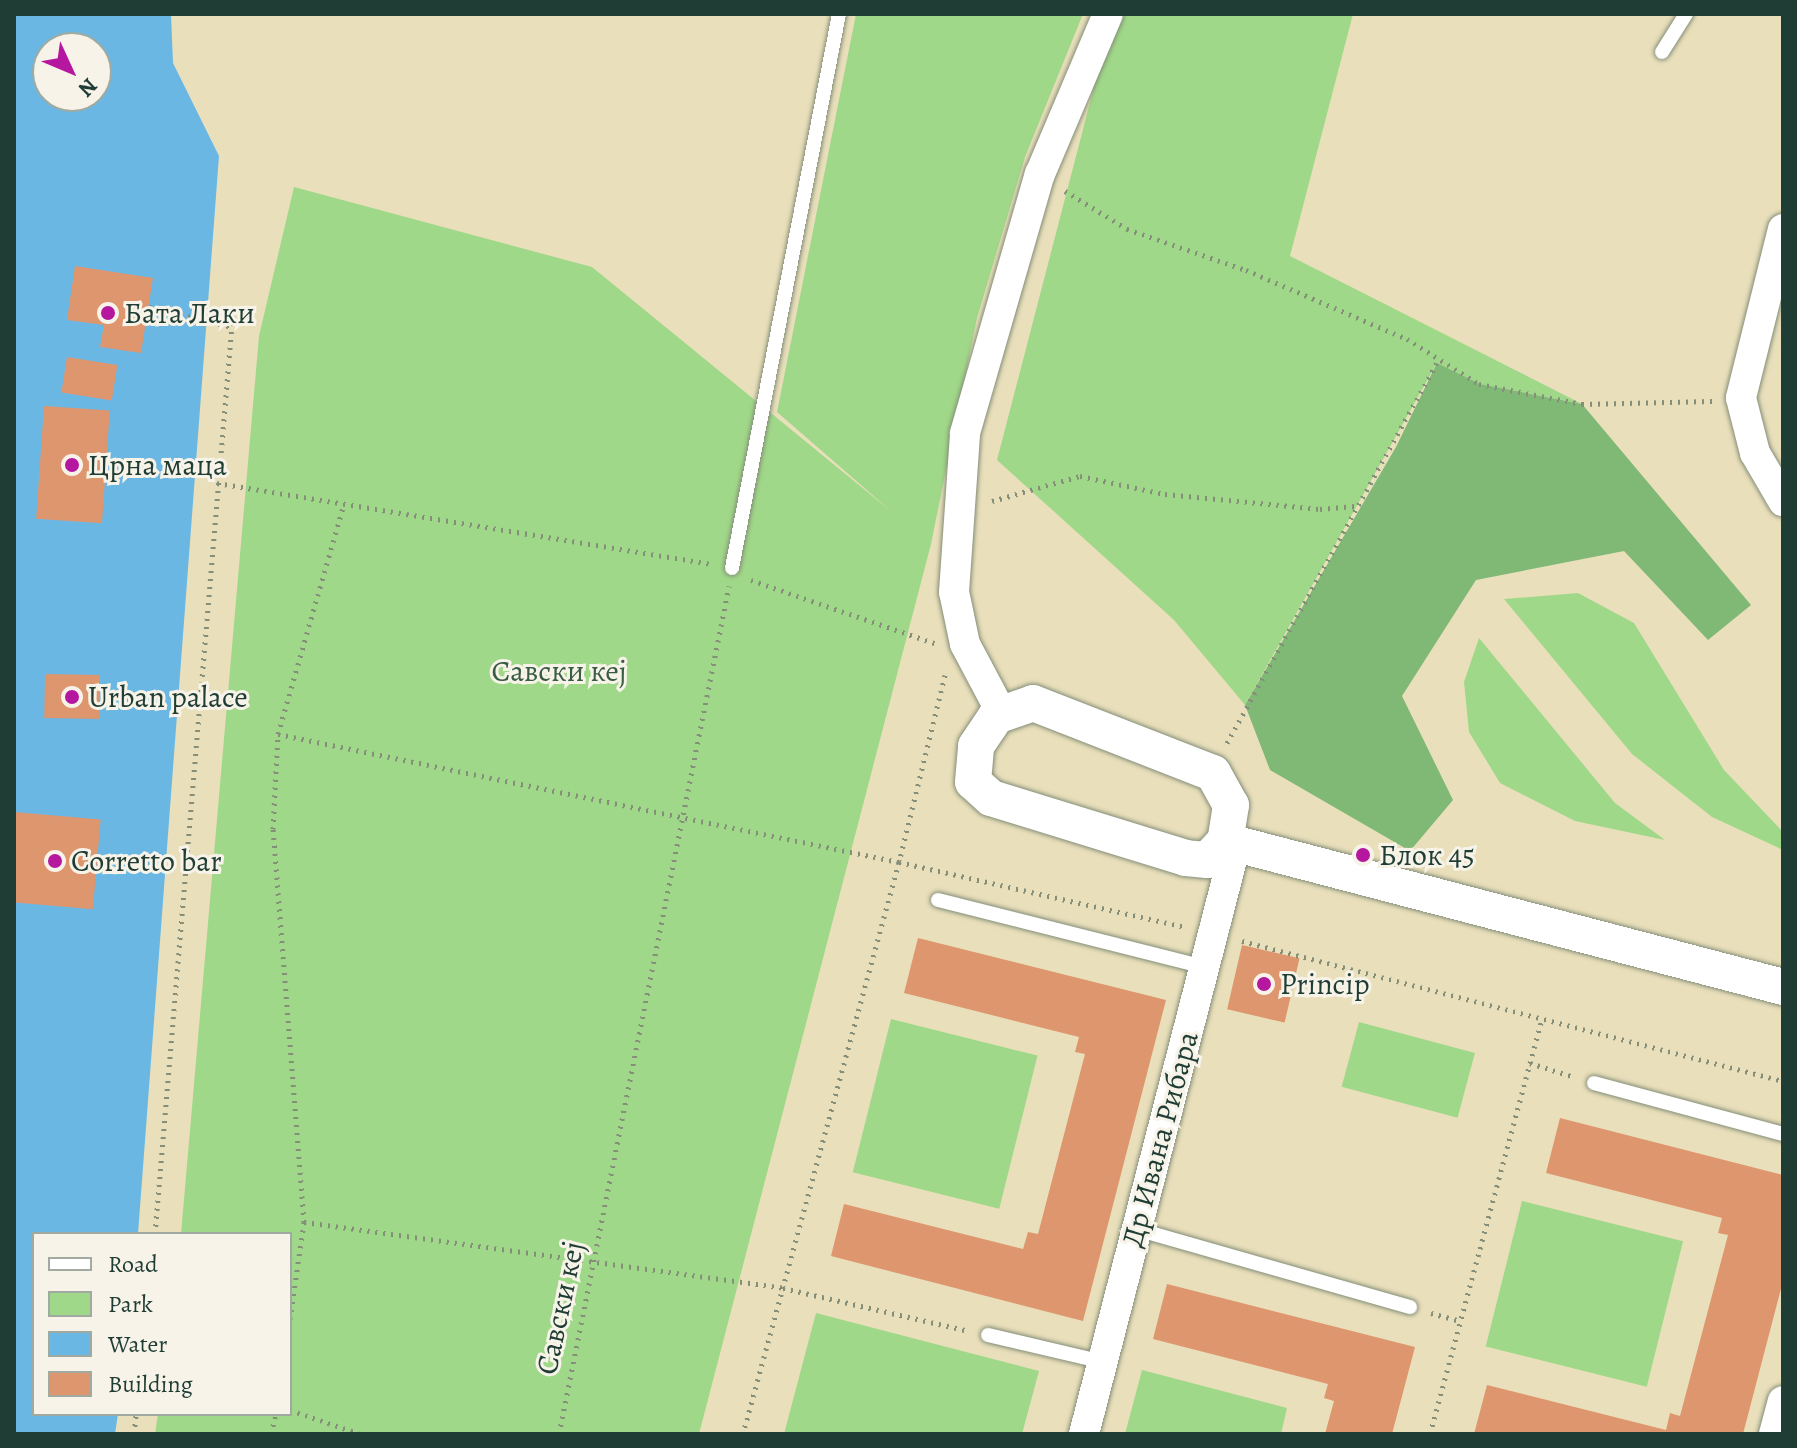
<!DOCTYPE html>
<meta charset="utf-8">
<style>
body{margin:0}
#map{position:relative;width:1797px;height:1448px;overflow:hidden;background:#e9dfbb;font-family:Alegreya,serif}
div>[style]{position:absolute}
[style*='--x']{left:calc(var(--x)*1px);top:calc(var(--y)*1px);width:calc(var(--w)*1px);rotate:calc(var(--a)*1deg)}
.green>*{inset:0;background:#a0d889;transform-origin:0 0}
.forest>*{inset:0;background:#80b875}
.water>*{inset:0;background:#6bb7e4}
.building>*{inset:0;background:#de966f;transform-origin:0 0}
.path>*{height:5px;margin-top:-2.5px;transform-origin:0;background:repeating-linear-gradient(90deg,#848e78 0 2px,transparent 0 8px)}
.roads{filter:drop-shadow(0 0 2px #848e78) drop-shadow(0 0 2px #848e78)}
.service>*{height:14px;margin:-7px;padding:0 7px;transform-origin:7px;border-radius:7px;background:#fff}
.minor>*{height:30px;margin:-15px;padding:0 15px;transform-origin:15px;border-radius:15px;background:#fff}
.tertiary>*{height:36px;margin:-18px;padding:0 18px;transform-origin:18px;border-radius:18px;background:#fff}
.dots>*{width:22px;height:22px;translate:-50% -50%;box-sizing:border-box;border:4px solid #f7f3e8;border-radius:50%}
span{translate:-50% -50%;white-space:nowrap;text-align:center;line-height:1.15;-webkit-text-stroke:6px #f7f3e8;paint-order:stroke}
.poi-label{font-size:30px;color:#1f3d34}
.left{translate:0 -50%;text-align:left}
.park-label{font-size:30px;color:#395c45}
.street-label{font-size:30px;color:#1f3d34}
.frame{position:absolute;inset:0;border:16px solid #1f3d34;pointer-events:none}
.legend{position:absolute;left:32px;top:1232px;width:260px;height:184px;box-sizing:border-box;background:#f7f3e8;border:2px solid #a1aaa0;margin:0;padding:10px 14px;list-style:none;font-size:24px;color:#1f3d34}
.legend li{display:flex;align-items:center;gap:16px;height:40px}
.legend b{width:40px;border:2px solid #a1aaa0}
.north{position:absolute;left:32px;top:32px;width:80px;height:80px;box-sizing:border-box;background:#f7f3e8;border:2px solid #a1aaa0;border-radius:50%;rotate:134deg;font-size:22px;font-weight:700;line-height:32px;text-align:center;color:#1f3d34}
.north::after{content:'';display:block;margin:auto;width:28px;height:36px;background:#b5179e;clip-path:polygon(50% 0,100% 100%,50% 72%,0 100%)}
</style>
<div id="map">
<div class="green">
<i style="clip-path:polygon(856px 14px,1083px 14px,1025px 157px,977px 318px,931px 544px,699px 1434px,155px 1434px,158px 1414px,290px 1414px,290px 1234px,181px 1234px,259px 336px,294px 187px,592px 267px,892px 512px,777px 412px)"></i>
<i style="clip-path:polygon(1113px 14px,1353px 14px,1290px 256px,1582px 404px,1479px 384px,1437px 363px,1245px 705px,1174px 620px,997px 460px)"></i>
<i style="clip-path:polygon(1578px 593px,1634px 623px,1724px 770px,1783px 832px,1783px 850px,1712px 817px,1632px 754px,1504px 599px)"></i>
<i style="clip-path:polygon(1479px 638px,1615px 803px,1665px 840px,1575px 821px,1500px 783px,1469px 732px,1464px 682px)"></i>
<i style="left:891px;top:1019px;width:151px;height:158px;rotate:14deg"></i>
<i style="left:1359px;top:1022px;width:120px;height:67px;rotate:15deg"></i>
<i style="left:1522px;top:1201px;width:166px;height:150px;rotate:14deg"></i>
<i style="clip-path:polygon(816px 1313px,1039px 1371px,1022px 1434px,784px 1434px)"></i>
<i style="clip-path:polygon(1142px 1370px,1287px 1408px,1281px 1434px,1125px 1434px)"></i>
</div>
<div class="forest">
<i style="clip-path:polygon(1437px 363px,1480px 384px,1582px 404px,1751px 605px,1708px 640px,1624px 551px,1476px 580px,1402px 696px,1453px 800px,1410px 851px,1270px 770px,1245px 705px,1396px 447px)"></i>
</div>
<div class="water">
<i style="clip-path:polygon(evenodd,14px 14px,171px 14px,173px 63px,219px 156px,138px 1234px,34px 1234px,34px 1414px,118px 1414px,115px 1434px,14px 1434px,14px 14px,48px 48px,96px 48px,96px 96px,48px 96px,48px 48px)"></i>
</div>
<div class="building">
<i style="clip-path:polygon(75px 266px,153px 278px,141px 353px,100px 347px,104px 325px,67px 320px)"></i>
<i style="left:67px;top:357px;width:51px;height:36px;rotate:9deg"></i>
<i style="left:44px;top:406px;width:66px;height:113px;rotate:4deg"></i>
<i style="left:45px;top:674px;width:55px;height:44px;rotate:1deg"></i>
<i style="left:14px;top:812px;width:87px;height:90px;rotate:5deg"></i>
<i style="clip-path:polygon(918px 938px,1166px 1000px,1083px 1321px,831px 1256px,844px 1204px,1023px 1249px,1028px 1232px,1038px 1234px,1085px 1054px,1075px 1052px,1079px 1037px,904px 993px)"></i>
<i style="left:1242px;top:945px;width:59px;height:66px;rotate:13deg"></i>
<i style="clip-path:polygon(1560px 1118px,1783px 1175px,1783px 1281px,1743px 1434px,1474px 1434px,1487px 1385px,1666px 1430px,1670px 1413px,1680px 1416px,1728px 1235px,1718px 1233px,1722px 1218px,1546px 1173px)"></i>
<i style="clip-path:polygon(1167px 1284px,1415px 1347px,1392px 1434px,1325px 1434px,1334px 1401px,1324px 1398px,1328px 1384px,1153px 1339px)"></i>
</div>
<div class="path">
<i style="--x:1065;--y:191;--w:73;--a:31.5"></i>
<i style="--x:1127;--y:229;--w:126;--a:19"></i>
<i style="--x:1246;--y:270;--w:175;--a:23.2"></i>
<i style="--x:1407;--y:339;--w:85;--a:32"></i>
<i style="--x:1479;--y:384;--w:105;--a:11"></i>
<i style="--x:1582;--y:404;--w:130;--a:-1.3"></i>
<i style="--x:149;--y:307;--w:85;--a:13.5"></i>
<i style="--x:217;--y:483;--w:499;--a:9.3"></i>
<i style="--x:992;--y:501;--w:91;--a:-15.9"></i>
<i style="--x:1080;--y:476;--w:87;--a:12"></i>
<i style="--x:1165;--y:494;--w:156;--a:5.5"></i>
<i style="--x:1320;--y:509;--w:35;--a:-5"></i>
<i style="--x:751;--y:580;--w:194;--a:19"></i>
<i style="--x:945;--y:675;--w:193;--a:103.8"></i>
<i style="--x:899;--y:862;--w:294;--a:12.8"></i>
<i style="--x:278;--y:734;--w:634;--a:11.65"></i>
<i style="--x:899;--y:862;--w:593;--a:105.26"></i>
<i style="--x:1227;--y:743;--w:434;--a:-61.1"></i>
<i style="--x:1242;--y:941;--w:559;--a:14.51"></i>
<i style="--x:1530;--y:1063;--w:46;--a:17.7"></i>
<i style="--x:304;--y:1222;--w:484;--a:7.8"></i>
<i style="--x:783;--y:1288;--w:191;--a:13"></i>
<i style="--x:155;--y:1234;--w:925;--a:-85.16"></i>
<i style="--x:1431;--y:1313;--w:30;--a:15"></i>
<i style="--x:290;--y:1319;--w:98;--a:-81.8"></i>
<i style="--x:304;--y:1222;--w:394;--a:-94.5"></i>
<i style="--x:273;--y:829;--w:95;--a:-87"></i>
<i style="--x:278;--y:734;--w:239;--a:-74"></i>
<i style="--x:290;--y:1410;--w:74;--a:18.9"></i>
<i style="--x:134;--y:1434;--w:20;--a:-84"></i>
<i style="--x:271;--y:1434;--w:21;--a:-76"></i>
<i style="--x:559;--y:1434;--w:865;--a:-78.66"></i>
<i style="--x:1430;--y:1434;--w:431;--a:-74.9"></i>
</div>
<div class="roads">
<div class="service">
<i style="--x:1662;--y:52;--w:45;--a:-57.7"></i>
<i style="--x:732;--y:568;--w:564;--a:-79.07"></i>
<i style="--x:938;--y:900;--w:274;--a:14.1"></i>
<i style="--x:1594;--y:1083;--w:196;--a:15.1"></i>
<i style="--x:1136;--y:1229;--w:285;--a:15.9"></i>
<i style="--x:988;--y:1335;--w:118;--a:13.2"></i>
</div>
<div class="minor">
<i style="--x:1783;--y:229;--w:174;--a:104"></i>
<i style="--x:1741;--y:398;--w:57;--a:75.7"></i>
<i style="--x:1755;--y:453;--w:56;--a:59.7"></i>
<i style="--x:1001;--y:712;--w:77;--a:-117.9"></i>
<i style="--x:965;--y:644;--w:53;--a:-101.9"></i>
<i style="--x:954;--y:592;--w:159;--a:-86"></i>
<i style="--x:965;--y:433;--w:270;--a:-73.9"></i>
<i style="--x:1040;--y:174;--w:174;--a:-67"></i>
<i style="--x:1084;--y:1434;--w:609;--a:-75.55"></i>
<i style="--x:1774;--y:1434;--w:34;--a:-75"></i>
</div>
<div class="tertiary">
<i style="--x:1033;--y:703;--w:193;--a:21.3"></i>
<i style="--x:1213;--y:773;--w:37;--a:61"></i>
<i style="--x:1231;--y:805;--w:36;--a:99"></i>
<i style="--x:1225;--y:841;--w:26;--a:133"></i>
<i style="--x:1207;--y:860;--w:21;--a:-175"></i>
<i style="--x:1186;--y:858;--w:204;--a:-162.9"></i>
<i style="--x:991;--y:798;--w:24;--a:-138"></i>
<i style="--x:973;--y:782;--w:36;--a:-85"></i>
<i style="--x:976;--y:746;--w:36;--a:-56"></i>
<i style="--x:996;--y:716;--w:39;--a:-19"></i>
<i style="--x:1225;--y:841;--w:577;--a:14.66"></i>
</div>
</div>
<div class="dots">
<i style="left:108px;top:313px;background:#b5179e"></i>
<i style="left:72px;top:465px;background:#b5179e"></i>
<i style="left:72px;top:697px;background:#b5179e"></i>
<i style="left:1363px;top:855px;background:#b5179e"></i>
<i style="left:55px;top:861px;background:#b5179e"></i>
<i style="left:1264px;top:984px;background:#b5179e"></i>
</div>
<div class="poi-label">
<span class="left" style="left:124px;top:313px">Бата Лаки</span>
<span class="left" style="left:88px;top:465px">Црна маца</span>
<span class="left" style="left:88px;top:697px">Urban palace</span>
<span class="left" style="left:1379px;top:855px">Блок 45</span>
<span class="left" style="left:71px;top:861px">Corretto bar</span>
<span class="left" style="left:1280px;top:984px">Princip</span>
</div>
<div class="park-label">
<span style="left:559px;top:671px">Савски кеј</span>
</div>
<div class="street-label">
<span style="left:1160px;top:1139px;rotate:-75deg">Др Ивана Рибара</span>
<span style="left:560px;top:1308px;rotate:-78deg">Савски кеј</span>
</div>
<div class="frame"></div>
<ul class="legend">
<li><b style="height:10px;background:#fff"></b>Road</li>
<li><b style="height:22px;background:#a0d889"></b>Park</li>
<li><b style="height:22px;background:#6bb7e4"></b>Water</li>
<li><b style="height:22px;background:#de966f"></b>Building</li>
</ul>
<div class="north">N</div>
</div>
